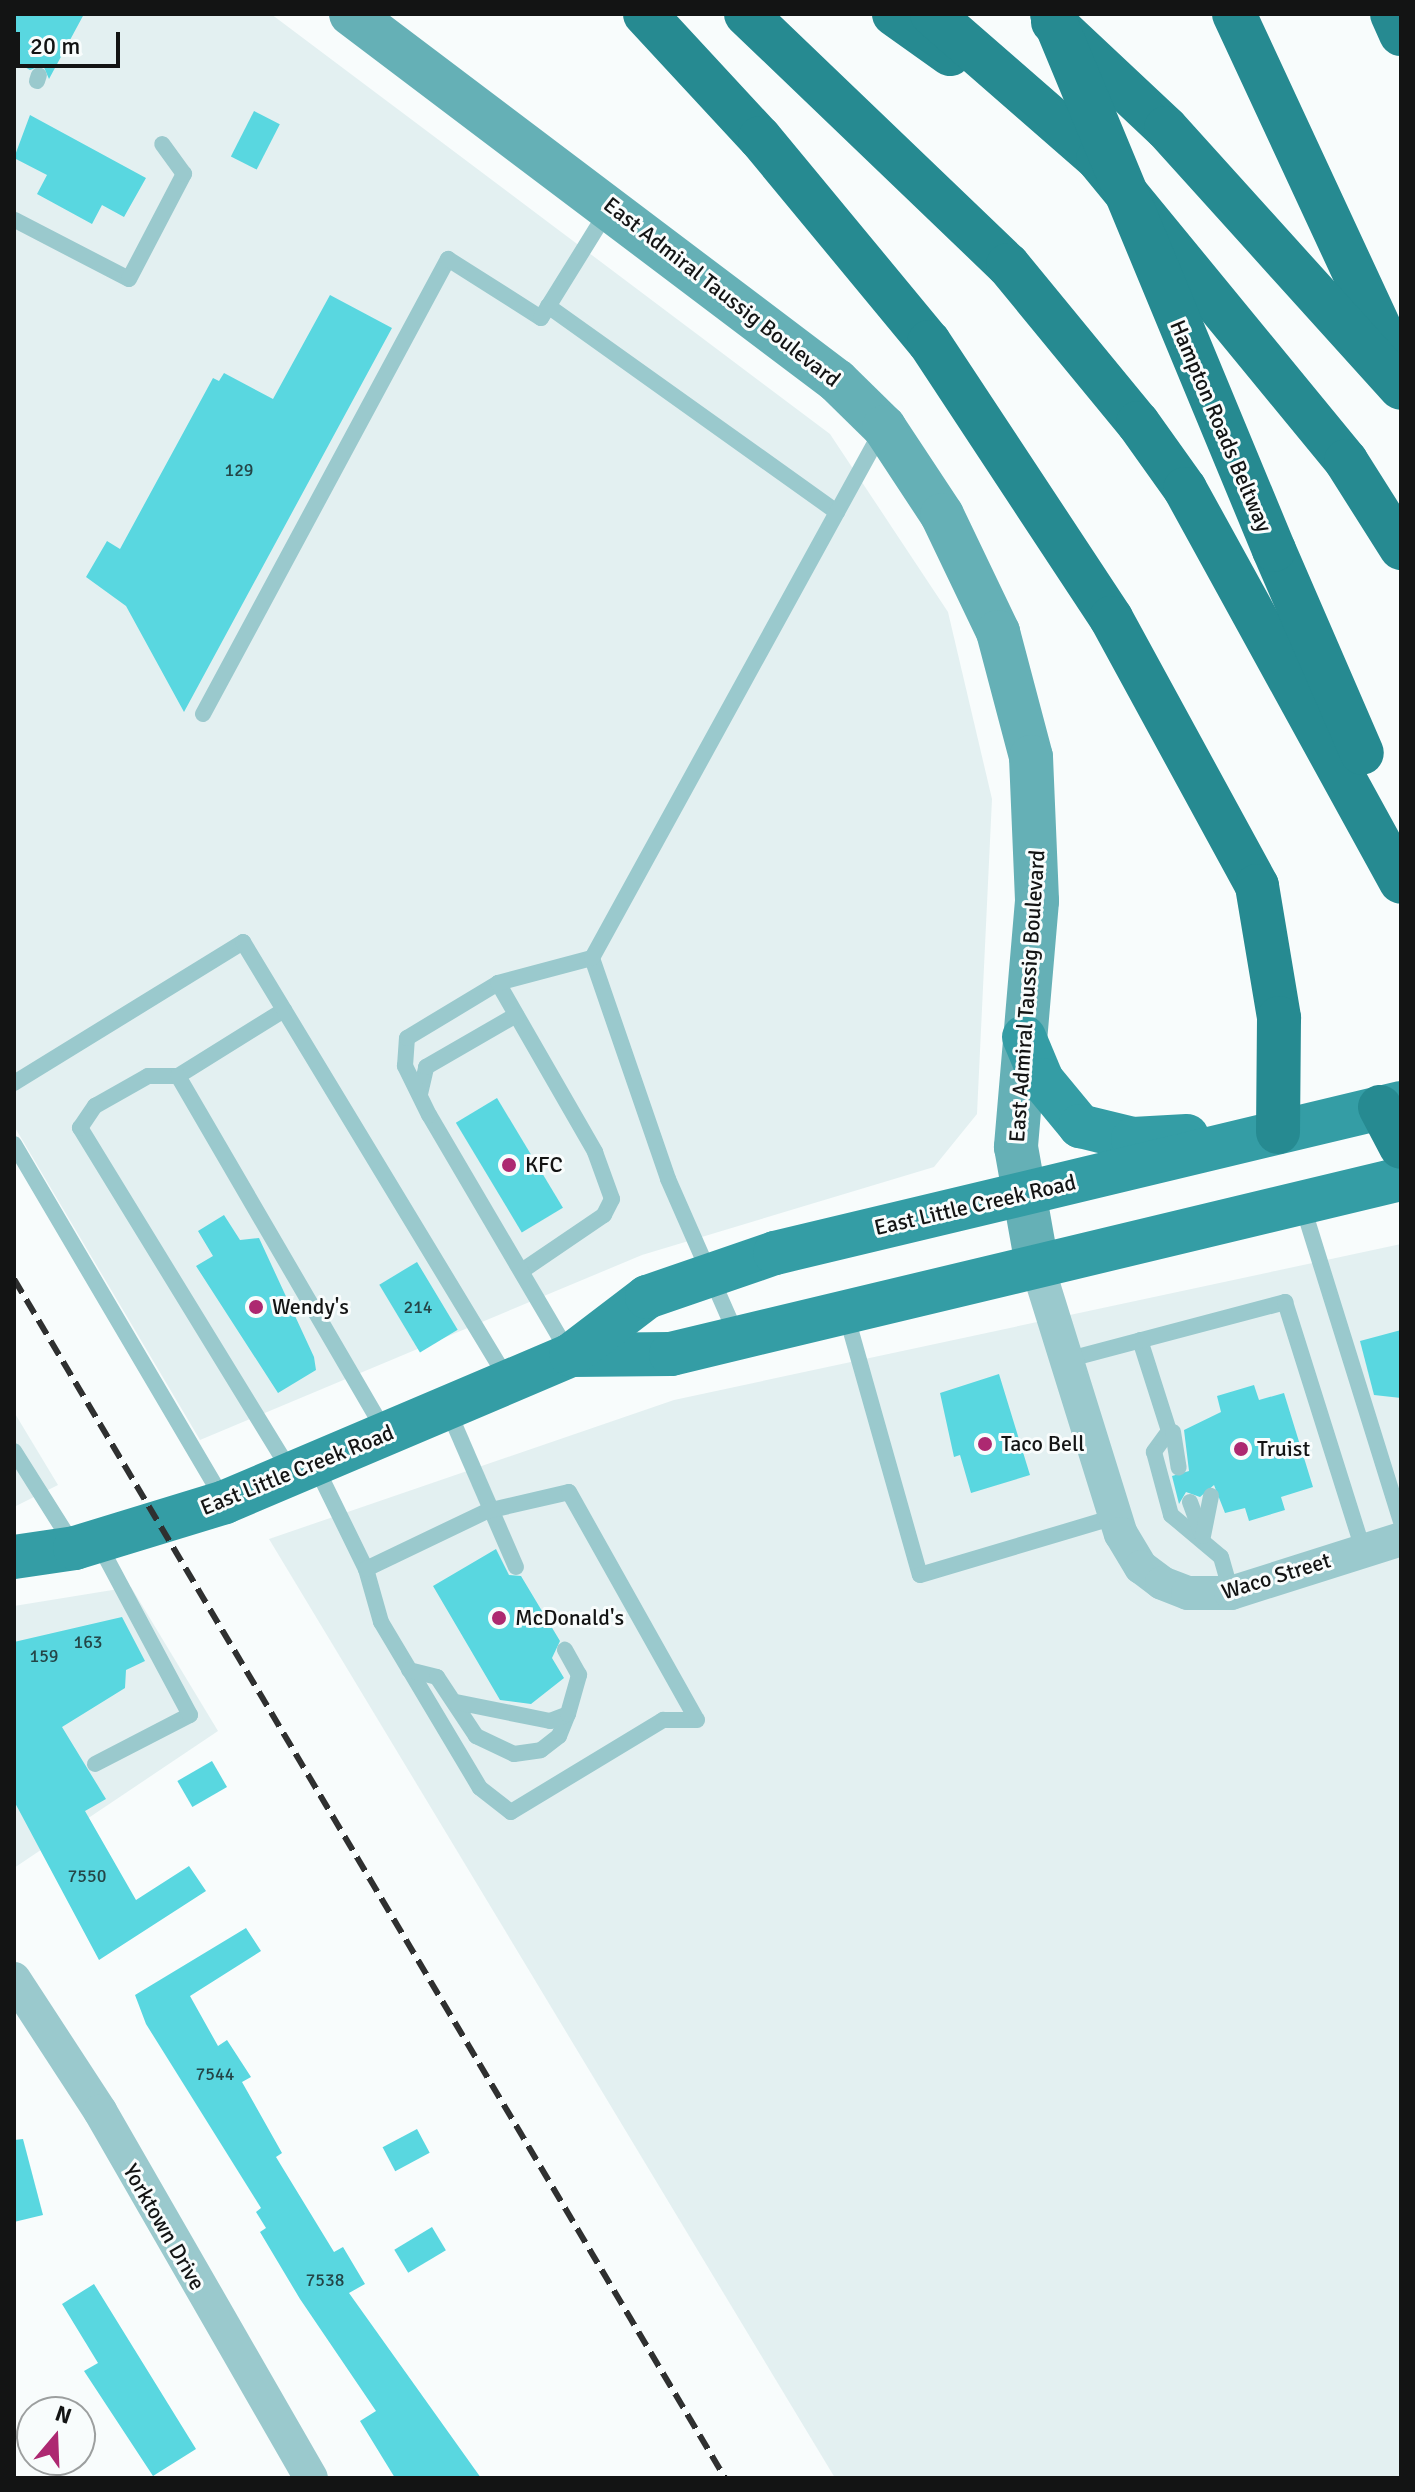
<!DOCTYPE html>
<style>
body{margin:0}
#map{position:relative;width:1415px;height:2492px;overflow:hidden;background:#f8fcfc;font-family:Signika,sans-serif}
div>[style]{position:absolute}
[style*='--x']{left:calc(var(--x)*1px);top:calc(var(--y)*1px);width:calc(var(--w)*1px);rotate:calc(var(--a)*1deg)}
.built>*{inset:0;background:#e3f0f1}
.building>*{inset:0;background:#59d7e0;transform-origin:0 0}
.lane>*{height:16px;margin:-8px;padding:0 8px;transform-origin:8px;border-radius:8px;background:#9ac9cd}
.street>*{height:34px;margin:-17px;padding:0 17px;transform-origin:17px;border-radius:17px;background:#9ac9cd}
.secondary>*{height:44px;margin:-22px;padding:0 22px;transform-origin:22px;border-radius:22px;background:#65b0b6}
.primary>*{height:44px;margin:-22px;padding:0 22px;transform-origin:22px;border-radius:22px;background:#349da5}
.highway>*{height:44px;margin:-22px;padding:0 22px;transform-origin:22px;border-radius:22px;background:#268a91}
.rail>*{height:6px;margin-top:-3px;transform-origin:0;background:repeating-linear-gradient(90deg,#2f3030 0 16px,transparent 0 24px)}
.highway-bridge>*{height:44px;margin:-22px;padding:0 22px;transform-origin:22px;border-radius:22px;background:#268a91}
.dots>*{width:22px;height:22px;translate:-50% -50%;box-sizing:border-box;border:4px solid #f8fcfc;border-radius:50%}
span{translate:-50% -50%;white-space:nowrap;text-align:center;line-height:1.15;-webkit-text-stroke:6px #f8fcfc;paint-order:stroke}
.number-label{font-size:18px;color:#244547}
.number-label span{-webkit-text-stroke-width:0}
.street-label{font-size:22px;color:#131414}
.poi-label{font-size:22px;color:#131414}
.left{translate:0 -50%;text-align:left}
.frame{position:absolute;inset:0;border:16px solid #131414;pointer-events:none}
.north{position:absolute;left:16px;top:2396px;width:80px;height:80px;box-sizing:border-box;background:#f8fcfc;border:2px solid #9c9f9f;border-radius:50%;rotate:19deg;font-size:22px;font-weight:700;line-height:32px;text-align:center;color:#131414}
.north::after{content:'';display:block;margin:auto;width:28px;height:36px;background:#ad2971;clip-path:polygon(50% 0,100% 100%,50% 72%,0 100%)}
.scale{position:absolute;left:16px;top:32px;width:104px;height:36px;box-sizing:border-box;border:4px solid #131414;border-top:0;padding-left:10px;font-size:24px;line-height:28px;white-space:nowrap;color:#131414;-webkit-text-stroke:6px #f8fcfc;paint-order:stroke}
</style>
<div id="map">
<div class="built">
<i style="clip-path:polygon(14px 14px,271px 14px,830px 434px,948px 612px,992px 799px,977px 1114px,934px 1167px,642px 1255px,200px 1440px,14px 1126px)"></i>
<i style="clip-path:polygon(1401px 1244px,1401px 2478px,835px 2478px,269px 1539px,674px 1400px)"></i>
<i style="clip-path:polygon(14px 1412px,58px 1485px,14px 1507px)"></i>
<i style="clip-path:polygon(131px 1587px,218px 1731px,14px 1868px,14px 1606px)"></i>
</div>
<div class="building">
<i style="clip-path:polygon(14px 14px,84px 14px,49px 79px,43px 65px,30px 70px,14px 61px)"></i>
<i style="left:254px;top:111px;width:29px;height:51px;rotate:27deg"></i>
<i style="clip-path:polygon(30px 115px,146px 178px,124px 217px,102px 205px,92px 224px,37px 194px,47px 175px,14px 158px)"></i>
<i style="clip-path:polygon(330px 295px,392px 328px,184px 712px,126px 606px,86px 577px,107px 541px,120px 549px,213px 378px,219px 381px,224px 373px,273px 399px)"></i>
<i style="left:497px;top:1098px;width:128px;height:48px;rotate:59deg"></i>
<i style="clip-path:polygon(224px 1215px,240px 1240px,259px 1238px,314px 1357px,316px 1370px,278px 1393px,196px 1266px,213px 1256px,198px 1231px)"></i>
<i style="left:417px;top:1262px;width:79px;height:44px;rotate:59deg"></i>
<i style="clip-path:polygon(1401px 1330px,1401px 1398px,1374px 1395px,1360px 1341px)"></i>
<i style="clip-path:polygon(999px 1374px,1030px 1475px,971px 1493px,960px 1455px,954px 1457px,940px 1393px)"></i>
<i style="clip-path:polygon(1254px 1385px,1259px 1400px,1284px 1393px,1313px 1487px,1281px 1497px,1285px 1510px,1249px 1521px,1245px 1508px,1225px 1513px,1214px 1485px,1200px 1497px,1186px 1492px,1179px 1504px,1172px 1476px,1189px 1471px,1184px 1430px,1221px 1412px,1217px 1396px)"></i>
<i style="clip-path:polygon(496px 1549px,509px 1575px,521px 1576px,560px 1641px,552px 1658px,564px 1678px,531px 1704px,500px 1700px,433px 1586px)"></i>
<i style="clip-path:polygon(122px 1617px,145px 1661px,126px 1670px,125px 1688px,62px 1727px,106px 1799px,85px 1811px,136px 1900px,189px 1866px,206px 1891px,99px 1960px,14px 1801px,14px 1642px)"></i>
<i style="left:212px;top:1761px;width:30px;height:40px;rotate:60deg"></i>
<i style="clip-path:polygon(246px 1928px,261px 1951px,190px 1996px,218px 2046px,227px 2040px,251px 2077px,242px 2082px,282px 2153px,276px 2157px,334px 2252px,343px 2247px,365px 2284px,349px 2293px,481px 2478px,395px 2478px,360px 2421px,376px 2411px,300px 2299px,260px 2232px,266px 2228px,256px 2212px,261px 2208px,146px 2024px,135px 1995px)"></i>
<i style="left:417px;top:2129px;width:27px;height:39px;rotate:62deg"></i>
<i style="clip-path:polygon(23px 2139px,43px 2215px,14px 2222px,14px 2140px)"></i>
<i style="left:432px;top:2227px;width:27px;height:44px;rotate:59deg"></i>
<i style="clip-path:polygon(94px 2284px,196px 2449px,153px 2476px,84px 2371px,98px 2363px,62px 2304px)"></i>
</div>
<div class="lane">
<i style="--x:37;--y:81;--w:6;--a:-72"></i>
<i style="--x:15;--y:220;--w:128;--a:27.4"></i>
<i style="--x:129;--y:279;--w:119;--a:-62.4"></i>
<i style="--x:184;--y:174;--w:37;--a:-126"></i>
<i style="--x:548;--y:306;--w:355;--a:35.5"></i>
<i style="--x:203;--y:714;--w:517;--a:-61.7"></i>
<i style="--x:448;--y:259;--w:110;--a:32.4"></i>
<i style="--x:541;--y:318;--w:127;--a:-58.2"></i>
<i style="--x:592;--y:958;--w:234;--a:71"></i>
<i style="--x:668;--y:1179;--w:171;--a:66.3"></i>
<i style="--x:498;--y:983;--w:195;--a:60.1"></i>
<i style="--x:595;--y:1152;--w:50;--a:70.1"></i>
<i style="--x:612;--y:1199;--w:18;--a:117"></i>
<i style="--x:604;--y:1215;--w:98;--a:145.8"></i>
<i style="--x:178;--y:1076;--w:125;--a:-31.9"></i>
<i style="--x:14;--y:1083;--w:269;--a:-31.6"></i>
<i style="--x:243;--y:942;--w:512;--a:58.83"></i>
<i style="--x:420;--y:1094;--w:28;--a:-77"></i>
<i style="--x:426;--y:1067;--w:104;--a:-30"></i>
<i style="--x:14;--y:1144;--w:414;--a:59.5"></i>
<i style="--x:1302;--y:1204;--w:332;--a:72.7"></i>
<i style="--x:846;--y:1314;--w:271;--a:74.2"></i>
<i style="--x:920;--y:1575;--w:203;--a:-16.6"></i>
<i style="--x:1140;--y:1340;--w:96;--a:72.3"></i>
<i style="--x:1169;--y:1431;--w:26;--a:126"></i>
<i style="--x:1154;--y:1452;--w:65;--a:74.9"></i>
<i style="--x:1171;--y:1515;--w:65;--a:40"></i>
<i style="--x:1221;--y:1557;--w:37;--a:74"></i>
<i style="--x:570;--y:1355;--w:278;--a:-120.4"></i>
<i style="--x:429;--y:1115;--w:55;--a:-116.1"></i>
<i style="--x:405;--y:1066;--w:28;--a:-86"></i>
<i style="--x:407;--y:1038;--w:106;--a:-31.1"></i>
<i style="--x:498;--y:983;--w:97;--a:-14.9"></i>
<i style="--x:592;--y:958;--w:600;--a:-61.21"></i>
<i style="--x:1066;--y:1360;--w:227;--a:-14.8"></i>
<i style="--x:1285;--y:1302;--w:260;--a:72.5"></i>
<i style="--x:448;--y:1410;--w:171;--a:66.6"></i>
<i style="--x:1173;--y:1432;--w:36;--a:81"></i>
<i style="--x:14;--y:1451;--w:109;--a:57.8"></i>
<i style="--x:315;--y:1465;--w:116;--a:63.9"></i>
<i style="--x:366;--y:1569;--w:55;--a:74.2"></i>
<i style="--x:381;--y:1622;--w:193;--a:59.2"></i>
<i style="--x:480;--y:1788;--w:39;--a:38"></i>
<i style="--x:511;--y:1812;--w:178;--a:-31.2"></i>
<i style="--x:663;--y:1720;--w:34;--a:0"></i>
<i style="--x:291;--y:1472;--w:404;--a:-121.5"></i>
<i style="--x:80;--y:1128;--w:27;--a:-56"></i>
<i style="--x:95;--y:1106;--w:61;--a:-29.5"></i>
<i style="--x:148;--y:1076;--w:30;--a:0"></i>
<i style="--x:178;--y:1076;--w:412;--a:59.8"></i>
<i style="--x:1190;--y:1502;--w:35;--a:70"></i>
<i style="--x:1203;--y:1536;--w:41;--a:-78.7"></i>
<i style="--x:366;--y:1569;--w:134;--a:-25.6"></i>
<i style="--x:487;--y:1511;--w:84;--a:-13"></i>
<i style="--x:569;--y:1492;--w:261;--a:60.7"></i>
<i style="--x:409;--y:1670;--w:29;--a:14"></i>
<i style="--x:437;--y:1677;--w:71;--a:56.5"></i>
<i style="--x:476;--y:1736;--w:42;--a:25.3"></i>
<i style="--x:514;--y:1754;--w:27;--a:-8"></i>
<i style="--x:541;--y:1750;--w:23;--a:-38"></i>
<i style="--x:559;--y:1736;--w:24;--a:-68"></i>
<i style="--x:456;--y:1702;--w:96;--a:11.4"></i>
<i style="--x:550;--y:1721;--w:19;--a:-21"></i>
<i style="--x:568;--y:1714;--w:41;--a:-74.2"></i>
<i style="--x:579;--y:1675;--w:29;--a:-119"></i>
<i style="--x:95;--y:1764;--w:107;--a:-27.3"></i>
<i style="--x:190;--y:1715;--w:195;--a:-118.1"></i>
</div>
<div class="street">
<i style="--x:1037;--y:1265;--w:282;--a:72.7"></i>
<i style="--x:1121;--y:1534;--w:39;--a:59"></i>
<i style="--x:1141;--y:1567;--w:26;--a:37"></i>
<i style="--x:1162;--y:1583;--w:28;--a:21"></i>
<i style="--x:1188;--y:1593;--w:43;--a:0"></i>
<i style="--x:1231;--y:1593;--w:178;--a:-17.6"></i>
<i style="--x:14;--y:1979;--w:158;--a:56.9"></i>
<i style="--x:100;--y:2111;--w:423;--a:60.1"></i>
</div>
<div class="secondary">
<i style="--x:351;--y:14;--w:609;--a:37.06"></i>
<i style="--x:837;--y:381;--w:66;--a:44.4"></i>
<i style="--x:884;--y:427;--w:105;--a:56.6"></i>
<i style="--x:942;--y:515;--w:130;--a:64.4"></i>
<i style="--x:998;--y:632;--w:129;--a:75.2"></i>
<i style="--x:1031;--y:757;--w:144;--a:87.6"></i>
<i style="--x:1037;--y:901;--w:247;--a:94.9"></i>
<i style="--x:1016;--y:1147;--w:120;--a:79.9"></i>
</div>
<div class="primary">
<i style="--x:1024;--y:1037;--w:47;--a:67.3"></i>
<i style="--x:1042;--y:1080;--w:60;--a:50.4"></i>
<i style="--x:1080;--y:1126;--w:55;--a:13.8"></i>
<i style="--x:1133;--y:1139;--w:54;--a:-3.2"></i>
<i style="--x:571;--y:1355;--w:100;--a:-0.6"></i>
<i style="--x:671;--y:1354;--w:751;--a:-13.48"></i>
<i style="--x:14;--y:1557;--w:62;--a:-8.4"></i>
<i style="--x:75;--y:1548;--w:157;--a:-17"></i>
<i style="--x:225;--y:1502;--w:376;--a:-23"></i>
<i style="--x:571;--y:1355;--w:96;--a:-37.3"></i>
<i style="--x:647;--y:1297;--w:135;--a:-19"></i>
<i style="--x:775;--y:1253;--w:644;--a:-13.47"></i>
</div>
<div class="highway">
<i style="--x:645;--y:14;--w:169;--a:47.2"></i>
<i style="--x:760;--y:138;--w:265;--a:50.4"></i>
<i style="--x:929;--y:342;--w:331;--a:56.6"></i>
<i style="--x:1111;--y:618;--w:305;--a:61.4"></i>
<i style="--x:1257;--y:886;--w:134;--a:80.5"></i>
<i style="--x:1279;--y:1018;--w:114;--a:90.5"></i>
<i style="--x:746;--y:14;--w:363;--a:43.8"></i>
<i style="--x:1008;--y:265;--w:205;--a:50.6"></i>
<i style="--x:1138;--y:423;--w:81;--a:54.5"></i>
<i style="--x:1185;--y:489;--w:448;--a:61.2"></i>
<i style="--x:894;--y:14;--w:69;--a:35.5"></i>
<i style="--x:932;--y:14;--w:220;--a:41.1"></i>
<i style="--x:1098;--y:159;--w:391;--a:50.6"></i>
<i style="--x:1346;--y:461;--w:103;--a:57.7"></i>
<i style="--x:1234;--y:14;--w:374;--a:65.1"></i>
<i style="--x:1392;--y:14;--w:22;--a:66"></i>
<i style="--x:1053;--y:22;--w:155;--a:43.2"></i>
<i style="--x:1166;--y:128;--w:350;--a:47.9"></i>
<i style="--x:1274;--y:550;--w:221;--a:66.6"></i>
<i style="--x:1380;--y:1107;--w:45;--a:62.3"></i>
</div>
<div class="rail">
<i style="--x:14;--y:1279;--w:1394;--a:59.33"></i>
</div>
<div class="highway-bridge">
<i style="--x:1052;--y:14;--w:580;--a:67.5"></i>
</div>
<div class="dots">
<i style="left:509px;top:1165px;background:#ad2971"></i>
<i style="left:256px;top:1307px;background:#ad2971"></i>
<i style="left:985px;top:1444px;background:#ad2971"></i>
<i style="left:1241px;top:1449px;background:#ad2971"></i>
<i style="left:499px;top:1618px;background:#ad2971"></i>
</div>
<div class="number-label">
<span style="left:239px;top:470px">129</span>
<span style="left:418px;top:1307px">214</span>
<span style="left:88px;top:1642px">163</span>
<span style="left:44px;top:1656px">159</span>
<span style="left:87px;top:1876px">7550</span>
<span style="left:215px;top:2074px">7544</span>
<span style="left:325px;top:2280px">7538</span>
</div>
<div class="street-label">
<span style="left:722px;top:292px;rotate:38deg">East Admiral Taussig Boulevard</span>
<span style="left:1221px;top:426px;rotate:67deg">Hampton Roads Beltway</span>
<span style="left:1027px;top:996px;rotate:-86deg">East Admiral Taussig Boulevard</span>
<span style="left:975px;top:1205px;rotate:-13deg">East Little Creek Road</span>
<span style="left:297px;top:1470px;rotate:-22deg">East Little Creek Road</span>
<span style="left:1276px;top:1576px;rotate:-17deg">Waco Street</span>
<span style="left:164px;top:2227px;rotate:60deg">Yorktown Drive</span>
</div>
<div class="poi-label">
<span class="left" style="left:525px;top:1165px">KFC</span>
<span class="left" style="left:272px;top:1307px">Wendy's</span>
<span class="left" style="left:1001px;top:1444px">Taco Bell</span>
<span class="left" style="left:1257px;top:1449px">Truist</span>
<span class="left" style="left:515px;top:1618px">McDonald's</span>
</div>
<div class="frame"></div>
<div class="north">N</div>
<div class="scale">20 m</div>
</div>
